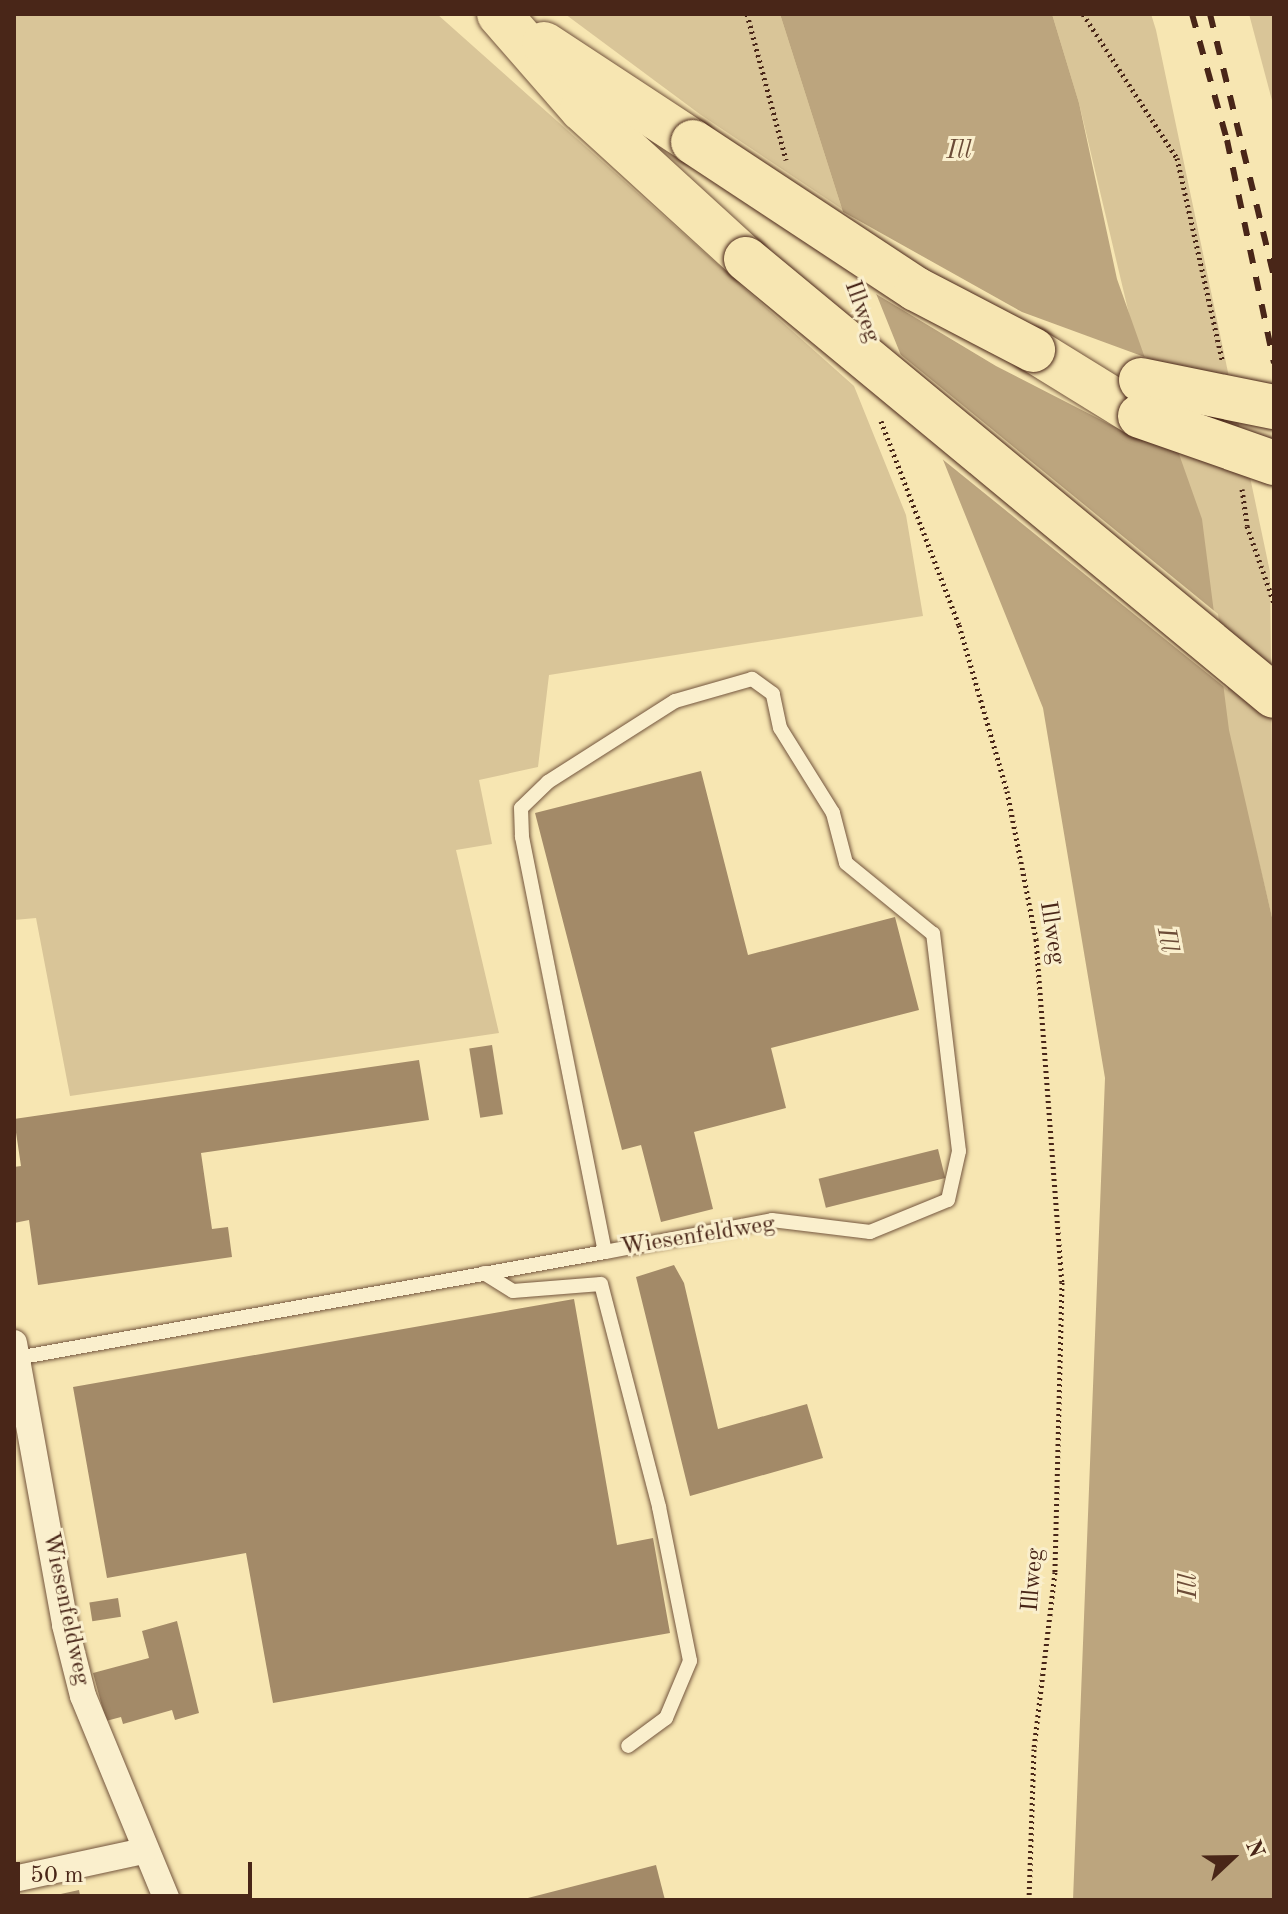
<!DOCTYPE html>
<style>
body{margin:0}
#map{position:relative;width:1288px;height:1914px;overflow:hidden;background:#f7e6b2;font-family:"Old Standard TT",serif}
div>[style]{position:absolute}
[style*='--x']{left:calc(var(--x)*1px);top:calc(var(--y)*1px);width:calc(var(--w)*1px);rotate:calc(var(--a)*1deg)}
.green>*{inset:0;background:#d9c598}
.water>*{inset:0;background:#bca57e}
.pier>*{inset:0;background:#f7e6b2}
.building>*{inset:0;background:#a38a68;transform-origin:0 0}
.path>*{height:5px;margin-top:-2.5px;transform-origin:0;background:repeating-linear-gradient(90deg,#492618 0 2px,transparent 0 6px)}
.roads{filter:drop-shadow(0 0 2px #74563e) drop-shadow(0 0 2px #74563e)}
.lane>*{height:14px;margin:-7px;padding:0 7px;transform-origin:7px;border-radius:7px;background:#faefcd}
.street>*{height:26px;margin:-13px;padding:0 13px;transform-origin:13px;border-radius:13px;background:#faefcd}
.highway>*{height:44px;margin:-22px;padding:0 22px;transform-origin:22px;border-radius:22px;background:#f7e6b2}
.rail>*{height:6px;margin-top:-3px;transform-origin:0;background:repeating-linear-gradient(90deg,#492618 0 14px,transparent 0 28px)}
.bridges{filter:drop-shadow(0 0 2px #492618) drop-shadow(0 0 2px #492618)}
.highway-bridge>*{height:44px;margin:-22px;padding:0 22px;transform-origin:22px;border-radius:22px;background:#f7e6b2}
span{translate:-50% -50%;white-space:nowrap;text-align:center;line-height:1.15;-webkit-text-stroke:6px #faefcd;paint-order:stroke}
.street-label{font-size:24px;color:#492618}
.water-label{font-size:26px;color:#6c4c37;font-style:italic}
.frame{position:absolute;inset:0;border:16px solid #492618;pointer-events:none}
.north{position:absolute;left:1192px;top:1818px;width:80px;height:80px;-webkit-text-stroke:6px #faefcd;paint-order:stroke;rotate:68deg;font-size:22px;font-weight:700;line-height:32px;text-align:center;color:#492618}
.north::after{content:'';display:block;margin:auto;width:28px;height:36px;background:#492618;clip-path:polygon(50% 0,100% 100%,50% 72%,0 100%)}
.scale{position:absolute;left:16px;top:1862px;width:236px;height:36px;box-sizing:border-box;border:4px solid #492618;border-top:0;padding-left:10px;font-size:24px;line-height:28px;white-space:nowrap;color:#492618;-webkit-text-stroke:6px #faefcd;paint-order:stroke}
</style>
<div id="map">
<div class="green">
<i style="clip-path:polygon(14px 14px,437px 14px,854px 386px,906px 515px,923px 616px,549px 675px,538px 767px,479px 780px,492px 844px,456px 850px,499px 1033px,70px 1096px,36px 918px,14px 920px)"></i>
<i style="clip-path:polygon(565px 14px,780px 14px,842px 209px,701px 115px)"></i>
<i style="clip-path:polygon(1052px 14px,1151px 14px,1156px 30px,1270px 572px,1274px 926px,1079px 103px)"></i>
<i style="clip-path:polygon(1249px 14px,1274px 14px,1274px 108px)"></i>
</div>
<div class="water">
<i style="clip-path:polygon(780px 14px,1052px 14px,1079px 103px,1117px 279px,1202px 519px,1229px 730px,1274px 926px,1274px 1900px,1073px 1900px,1105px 1078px,1043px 708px,842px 209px)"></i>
</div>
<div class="pier">
<i style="clip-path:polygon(838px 209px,1022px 312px,1150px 359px,1184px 454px,1109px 424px,996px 366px,871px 291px)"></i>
<i style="clip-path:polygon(895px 350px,1218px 614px,1228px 690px,936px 454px)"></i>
</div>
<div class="building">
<i style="clip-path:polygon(701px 771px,748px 955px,895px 917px,919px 1010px,771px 1048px,786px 1108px,694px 1132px,713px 1209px,661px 1222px,641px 1145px,622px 1150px,535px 813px)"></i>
<i style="left:492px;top:1045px;width:70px;height:23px;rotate:81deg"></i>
<i style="clip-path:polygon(419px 1060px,429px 1120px,201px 1153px,212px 1229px,228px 1227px,232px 1257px,38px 1285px,29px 1220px,14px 1223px,14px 1167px,21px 1166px,14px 1119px)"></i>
<i style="left:938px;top:1149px;width:30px;height:123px;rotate:76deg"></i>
<i style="clip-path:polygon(674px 1265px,684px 1283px,718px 1429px,807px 1404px,823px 1458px,690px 1496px,636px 1277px)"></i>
<i style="clip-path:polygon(574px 1299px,617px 1545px,653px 1538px,670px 1633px,273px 1703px,246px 1553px,107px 1578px,73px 1387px)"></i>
<i style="left:118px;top:1598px;width:19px;height:29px;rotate:81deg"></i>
<i style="clip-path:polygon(177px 1621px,199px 1713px,175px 1720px,172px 1710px,123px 1724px,121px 1717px,106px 1721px,93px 1673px,149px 1658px,142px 1631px)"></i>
<i style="clip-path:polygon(656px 1865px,665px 1900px,524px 1900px,524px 1899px)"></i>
<i style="clip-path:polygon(79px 1890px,81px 1900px,38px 1900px,38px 1899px)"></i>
</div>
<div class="path">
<i style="--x:747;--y:14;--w:151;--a:75"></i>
<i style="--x:1083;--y:14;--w:172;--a:56.9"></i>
<i style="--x:1177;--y:158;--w:207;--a:77.4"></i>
<i style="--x:881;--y:421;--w:218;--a:69.1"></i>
<i style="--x:959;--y:625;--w:173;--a:73.9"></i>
<i style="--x:1007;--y:791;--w:151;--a:78.9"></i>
<i style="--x:1036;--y:939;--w:344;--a:85.7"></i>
<i style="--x:1062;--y:1282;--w:290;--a:91.4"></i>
<i style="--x:1055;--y:1572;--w:178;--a:96.8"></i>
<i style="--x:1034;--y:1749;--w:151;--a:91.9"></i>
<i style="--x:1242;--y:489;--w:37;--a:82"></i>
<i style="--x:1247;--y:526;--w:82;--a:70.7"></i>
</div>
<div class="roads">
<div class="lane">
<i style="--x:484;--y:1273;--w:34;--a:32"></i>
<i style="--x:513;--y:1291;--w:88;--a:-4.5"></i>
<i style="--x:601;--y:1284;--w:230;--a:75.4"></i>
<i style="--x:659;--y:1507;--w:157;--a:78.6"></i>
<i style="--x:690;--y:1661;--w:62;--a:112.8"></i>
<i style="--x:666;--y:1718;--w:47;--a:143.6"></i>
<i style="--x:17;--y:1358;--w:597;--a:-10.22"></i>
<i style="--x:605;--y:1252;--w:170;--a:-10.8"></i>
<i style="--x:772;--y:1220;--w:99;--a:7"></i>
<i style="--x:870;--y:1232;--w:84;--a:-22.3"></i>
<i style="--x:948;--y:1200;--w:50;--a:-77.3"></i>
<i style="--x:959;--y:1151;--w:219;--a:-96.8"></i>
<i style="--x:933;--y:934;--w:112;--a:-140.8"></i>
<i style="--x:846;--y:863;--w:52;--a:-104.6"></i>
<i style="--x:833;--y:813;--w:100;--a:-121.9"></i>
<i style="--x:780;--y:728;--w:35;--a:-102"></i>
<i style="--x:773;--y:694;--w:26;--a:-144"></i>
<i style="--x:752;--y:679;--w:80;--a:164.1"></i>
<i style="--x:675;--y:701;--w:151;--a:147.5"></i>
<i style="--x:548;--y:782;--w:37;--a:136"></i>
<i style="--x:521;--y:808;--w:29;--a:88"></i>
<i style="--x:522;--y:837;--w:423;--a:78.7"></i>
</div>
<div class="street">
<i style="--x:14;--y:1343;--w:287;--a:79.7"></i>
<i style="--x:65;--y:1625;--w:73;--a:75.8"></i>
<i style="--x:83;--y:1696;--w:221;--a:67.6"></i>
<i style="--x:14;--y:1879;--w:133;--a:-12.2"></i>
</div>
<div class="highway">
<i style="--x:499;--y:14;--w:126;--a:48.9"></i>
<i style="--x:582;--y:109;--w:222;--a:42.4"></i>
<i style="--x:544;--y:44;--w:178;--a:33.3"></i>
<i style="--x:1033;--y:350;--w:126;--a:31.7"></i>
</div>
</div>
<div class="rail">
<i style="--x:1192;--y:14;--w:131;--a:74.5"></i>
<i style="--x:1227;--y:140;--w:228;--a:78.1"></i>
<i style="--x:1210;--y:14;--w:271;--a:76.3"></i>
</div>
<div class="bridges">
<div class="highway-bridge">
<i style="--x:693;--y:142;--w:267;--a:33.4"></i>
<i style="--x:916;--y:289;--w:132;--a:27.5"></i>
<i style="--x:746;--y:259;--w:685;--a:39.61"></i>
<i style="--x:1141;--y:380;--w:136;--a:11.5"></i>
<i style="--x:1140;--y:416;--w:142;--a:19.3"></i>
</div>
</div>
<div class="street-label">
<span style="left:861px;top:312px;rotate:70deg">Illweg</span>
<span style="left:1051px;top:933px;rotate:81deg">Illweg</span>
<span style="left:698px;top:1237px;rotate:-9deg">Wiesenfeldweg</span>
<span style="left:1034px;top:1580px;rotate:-85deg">Illweg</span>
<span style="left:65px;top:1609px;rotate:78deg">Wiesenfeldweg</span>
</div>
<div class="water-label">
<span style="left:959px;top:152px">Ill</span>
<span style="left:1166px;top:940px;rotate:79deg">Ill</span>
<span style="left:1190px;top:1586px;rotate:-90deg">Ill</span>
</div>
<div class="frame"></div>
<div class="north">N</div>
<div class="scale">50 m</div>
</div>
